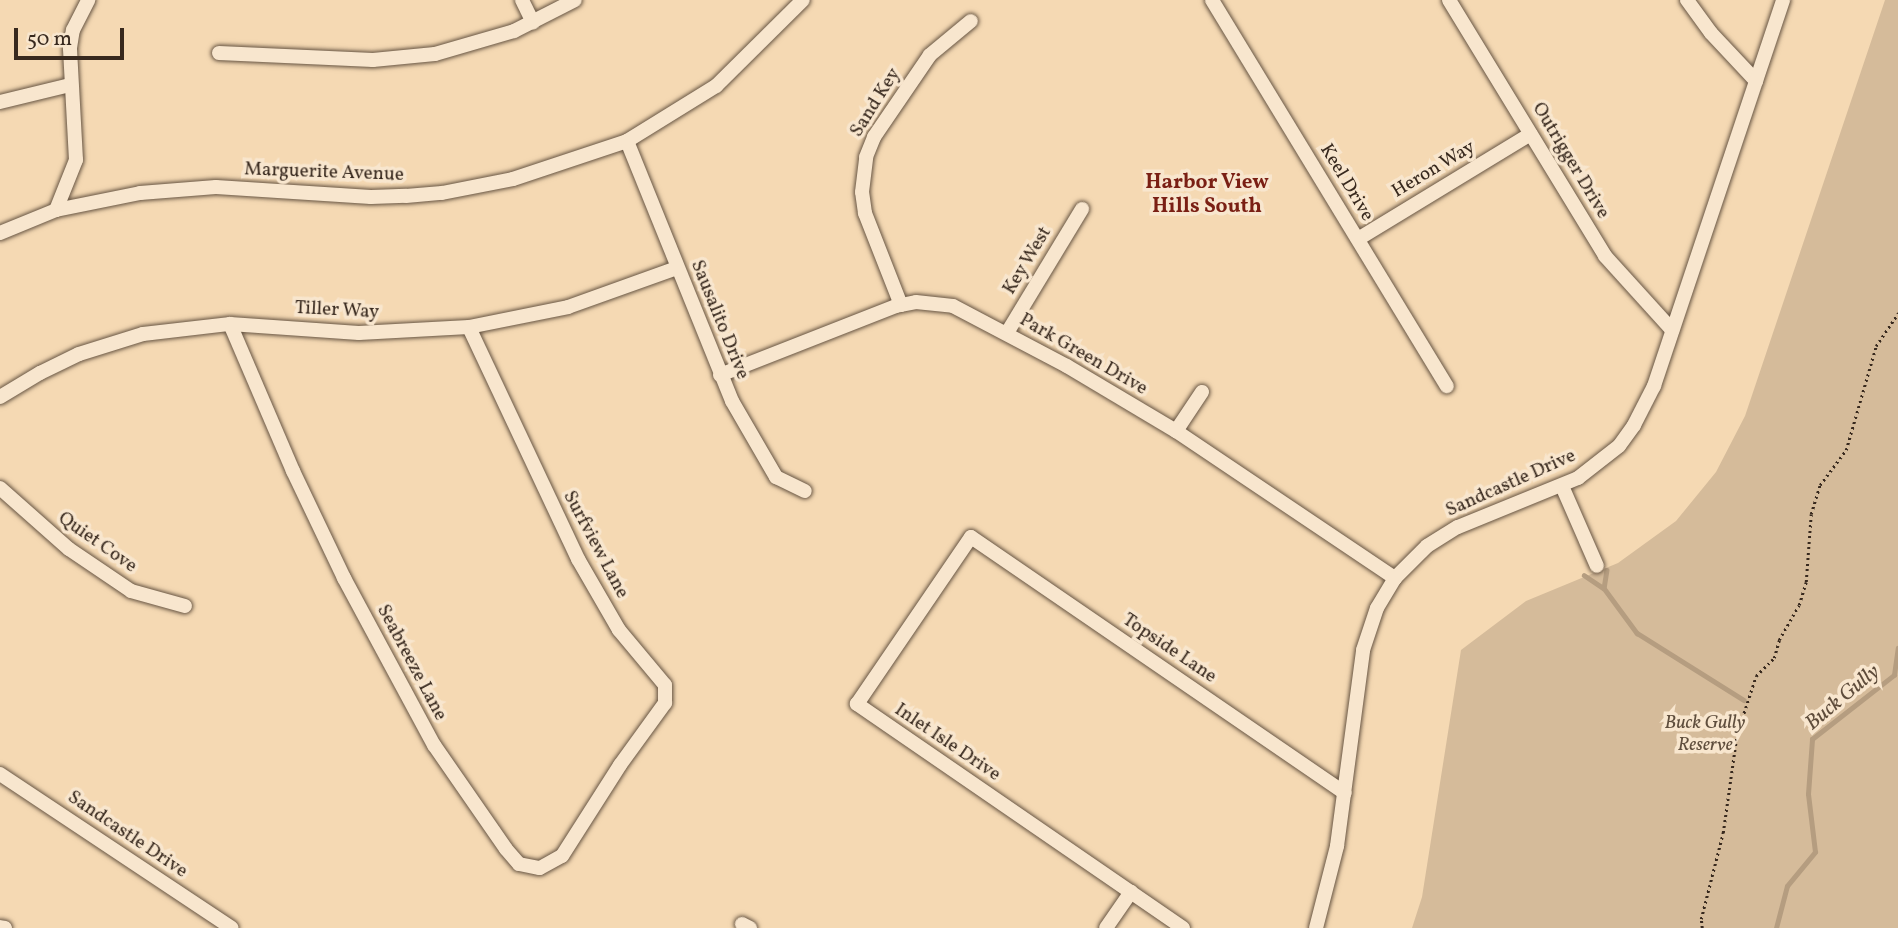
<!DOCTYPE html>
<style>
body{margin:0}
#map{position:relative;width:1898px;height:928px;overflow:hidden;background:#f5d9b3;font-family:Vollkorn,serif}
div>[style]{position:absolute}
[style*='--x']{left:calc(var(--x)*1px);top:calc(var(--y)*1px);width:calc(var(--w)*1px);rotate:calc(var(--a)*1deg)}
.green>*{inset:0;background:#d5bb9a}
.stream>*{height:4.5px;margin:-2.25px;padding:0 2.25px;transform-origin:2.25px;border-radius:2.25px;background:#b59d80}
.path>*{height:2.5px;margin-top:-1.25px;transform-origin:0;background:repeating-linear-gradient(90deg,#38291e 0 2px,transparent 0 5.5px)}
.roads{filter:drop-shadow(0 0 2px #675543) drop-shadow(0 0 2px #675543)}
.minor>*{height:14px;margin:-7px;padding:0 7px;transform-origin:7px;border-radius:7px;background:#f8e6ce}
span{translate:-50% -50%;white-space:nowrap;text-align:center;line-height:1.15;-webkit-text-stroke:7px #f8e6ce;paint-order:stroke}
.street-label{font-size:19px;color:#38291e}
.park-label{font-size:19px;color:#5f4e3d;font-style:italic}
.neighbourhood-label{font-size:21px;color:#7a1f14;font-weight:700}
.water-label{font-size:21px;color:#5e4c3b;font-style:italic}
.scale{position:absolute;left:14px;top:28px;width:110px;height:32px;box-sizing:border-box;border:4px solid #38291e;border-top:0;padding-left:9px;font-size:21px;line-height:24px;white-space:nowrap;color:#38291e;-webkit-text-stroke:5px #f8e6ce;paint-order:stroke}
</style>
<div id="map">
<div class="green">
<i style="clip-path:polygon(1885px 0,1898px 0,1898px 928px,1412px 928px,1422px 897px,1461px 650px,1526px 601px,1618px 563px,1676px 521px,1716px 472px,1745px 416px)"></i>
</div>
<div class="stream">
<i style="--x:1607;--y:570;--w:18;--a:99"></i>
<i style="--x:1604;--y:588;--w:56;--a:53.7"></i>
<i style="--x:1637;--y:633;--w:126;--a:32.1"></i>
<i style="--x:1584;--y:575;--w:23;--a:34"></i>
<i style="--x:1776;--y:928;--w:43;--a:-75.3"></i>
<i style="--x:1787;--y:886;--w:44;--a:-50.5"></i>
<i style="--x:1815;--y:852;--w:58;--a:-96.9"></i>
<i style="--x:1808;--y:794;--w:55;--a:-85.8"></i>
<i style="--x:1812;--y:739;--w:104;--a:-38"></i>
<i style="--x:1894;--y:675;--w:27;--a:-82"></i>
</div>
<div class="path">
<i style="--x:1702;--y:928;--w:9;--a:-96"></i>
<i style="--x:1701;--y:919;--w:89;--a:-75.7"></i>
<i style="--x:1723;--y:833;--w:100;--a:-82"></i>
<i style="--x:1737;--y:734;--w:61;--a:-71.9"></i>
<i style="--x:1756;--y:676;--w:25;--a:-45"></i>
<i style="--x:1774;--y:658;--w:19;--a:-74"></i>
<i style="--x:1779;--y:640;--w:40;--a:-60.3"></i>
<i style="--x:1799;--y:605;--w:24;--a:-73"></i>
<i style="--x:1806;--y:582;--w:68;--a:-85.8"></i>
<i style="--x:1811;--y:514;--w:30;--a:-73"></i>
<i style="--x:1820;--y:485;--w:44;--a:-53.4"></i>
<i style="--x:1846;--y:450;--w:108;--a:-73.9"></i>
<i style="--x:1876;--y:346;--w:40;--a:-56"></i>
</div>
<div class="roads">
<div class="minor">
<i style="--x:522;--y:0;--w:25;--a:64"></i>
<i style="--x:1212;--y:0;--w:452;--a:58.7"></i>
<i style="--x:1449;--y:0;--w:300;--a:58.6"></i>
<i style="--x:1605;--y:256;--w:100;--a:47.8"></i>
<i style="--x:1687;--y:0;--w:41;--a:54"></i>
<i style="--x:1711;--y:33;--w:66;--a:46.8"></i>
<i style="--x:219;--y:53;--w:154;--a:2.6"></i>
<i style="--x:373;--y:60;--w:62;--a:-5.5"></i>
<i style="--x:435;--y:54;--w:82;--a:-16.2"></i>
<i style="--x:514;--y:31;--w:68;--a:-26.9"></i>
<i style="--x:0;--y:102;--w:72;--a:-13.7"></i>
<i style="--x:627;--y:141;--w:280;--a:68"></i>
<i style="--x:732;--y:401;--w:88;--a:59.9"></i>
<i style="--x:776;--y:477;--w:32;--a:26"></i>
<i style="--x:56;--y:210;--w:54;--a:-68.2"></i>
<i style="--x:76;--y:160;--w:112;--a:-93.1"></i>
<i style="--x:70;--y:48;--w:18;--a:-81"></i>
<i style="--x:73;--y:30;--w:34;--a:-63"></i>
<i style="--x:0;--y:233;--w:61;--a:-22.3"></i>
<i style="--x:56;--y:210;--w:86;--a:-11.4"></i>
<i style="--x:140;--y:193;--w:76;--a:-4.5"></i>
<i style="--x:216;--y:187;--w:155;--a:3.7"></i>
<i style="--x:371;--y:197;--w:35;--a:-2"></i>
<i style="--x:406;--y:196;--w:36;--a:-5"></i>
<i style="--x:442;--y:193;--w:72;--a:-11.2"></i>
<i style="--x:513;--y:179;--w:120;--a:-18.4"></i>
<i style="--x:627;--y:141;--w:105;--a:-31.7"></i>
<i style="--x:716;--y:86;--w:122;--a:-44.7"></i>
<i style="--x:1358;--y:239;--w:202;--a:-31.3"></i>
<i style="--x:901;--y:305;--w:99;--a:-111.4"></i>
<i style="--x:865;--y:213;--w:21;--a:-98"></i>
<i style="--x:862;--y:192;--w:35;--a:-83"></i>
<i style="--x:866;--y:157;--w:22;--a:-68"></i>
<i style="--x:874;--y:137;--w:99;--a:-55.7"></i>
<i style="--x:930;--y:55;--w:53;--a:-39.7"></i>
<i style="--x:230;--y:324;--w:160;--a:66.8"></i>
<i style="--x:293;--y:471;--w:119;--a:64.5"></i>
<i style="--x:344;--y:578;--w:190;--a:61.7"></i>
<i style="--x:434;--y:745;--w:126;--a:55.3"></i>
<i style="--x:506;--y:849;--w:20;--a:49"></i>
<i style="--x:519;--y:864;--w:21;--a:11"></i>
<i style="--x:540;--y:868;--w:25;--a:-29"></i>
<i style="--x:562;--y:856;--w:108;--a:-57.5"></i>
<i style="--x:620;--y:765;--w:77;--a:-54"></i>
<i style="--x:665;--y:703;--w:18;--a:-90"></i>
<i style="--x:665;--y:685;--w:72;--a:-129.9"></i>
<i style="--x:619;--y:630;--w:82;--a:-120"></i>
<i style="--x:578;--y:559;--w:256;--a:-115.2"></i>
<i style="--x:1007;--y:333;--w:145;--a:-58.8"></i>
<i style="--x:720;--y:375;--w:189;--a:-21.4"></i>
<i style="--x:896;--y:306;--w:20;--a:-11"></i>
<i style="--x:916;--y:302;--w:37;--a:6"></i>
<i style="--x:953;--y:306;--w:129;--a:27.8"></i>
<i style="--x:1067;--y:366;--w:127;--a:30.8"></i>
<i style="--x:1176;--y:431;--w:264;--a:33.9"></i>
<i style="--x:0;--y:397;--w:47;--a:-31"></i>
<i style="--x:40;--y:373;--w:43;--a:-26"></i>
<i style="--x:79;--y:354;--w:67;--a:-17.4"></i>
<i style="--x:143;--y:334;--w:88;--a:-6.6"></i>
<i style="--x:230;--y:324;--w:129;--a:4"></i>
<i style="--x:359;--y:333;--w:110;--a:-3.1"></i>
<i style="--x:469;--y:327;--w:101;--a:-11.4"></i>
<i style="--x:568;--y:307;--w:116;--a:-19.7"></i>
<i style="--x:1176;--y:431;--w:47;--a:-56.3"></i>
<i style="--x:1562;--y:486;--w:87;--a:66.4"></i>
<i style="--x:0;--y:488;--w:92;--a:41.5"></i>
<i style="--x:69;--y:549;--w:75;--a:34.1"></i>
<i style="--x:131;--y:591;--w:56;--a:15.5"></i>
<i style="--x:0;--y:774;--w:278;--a:33.6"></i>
<i style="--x:742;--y:924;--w:9;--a:27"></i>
<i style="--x:0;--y:927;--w:5;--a:11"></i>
<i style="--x:1106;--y:928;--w:44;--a:-55.2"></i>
<i style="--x:1183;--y:928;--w:396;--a:-145.5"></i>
<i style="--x:857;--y:704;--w:202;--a:-55.7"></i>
<i style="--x:971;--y:537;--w:453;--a:34.4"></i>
<i style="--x:1316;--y:928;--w:85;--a:-75.6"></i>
<i style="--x:1337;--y:846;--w:198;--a:-82.4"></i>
<i style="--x:1363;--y:650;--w:44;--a:-71.6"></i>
<i style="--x:1377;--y:608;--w:35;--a:-59"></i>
<i style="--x:1395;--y:578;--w:45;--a:-45"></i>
<i style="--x:1427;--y:546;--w:36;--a:-32"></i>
<i style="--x:1458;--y:527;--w:130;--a:-22.2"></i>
<i style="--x:1578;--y:478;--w:52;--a:-38"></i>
<i style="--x:1619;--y:446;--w:26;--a:-54"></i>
<i style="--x:1634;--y:425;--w:44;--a:-62.9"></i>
<i style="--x:1654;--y:386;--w:407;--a:-71.5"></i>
</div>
</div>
<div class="street-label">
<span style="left:876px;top:103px;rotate:-58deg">Sand Key</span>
<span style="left:1570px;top:161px;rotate:59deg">Outrigger Drive</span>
<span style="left:1434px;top:170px;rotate:-31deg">Heron Way</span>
<span style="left:324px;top:173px;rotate:2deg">Marguerite Avenue</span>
<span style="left:1346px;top:183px;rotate:59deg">Keel Drive</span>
<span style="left:1028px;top:261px;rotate:-59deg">Key West</span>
<span style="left:337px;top:311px;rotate:3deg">Tiller Way</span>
<span style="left:719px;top:320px;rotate:68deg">Sausalito Drive</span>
<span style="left:1083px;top:355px;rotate:30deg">Park Green Drive</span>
<span style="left:1511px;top:484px;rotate:-24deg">Sandcastle Drive</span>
<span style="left:97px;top:543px;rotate:35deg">Quiet Cove</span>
<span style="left:595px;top:545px;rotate:62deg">Surfview Lane</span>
<span style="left:1169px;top:649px;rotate:34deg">Topside Lane</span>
<span style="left:411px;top:663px;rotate:62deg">Seabreeze Lane</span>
<span style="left:947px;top:743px;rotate:34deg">Inlet Isle Drive</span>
<span style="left:127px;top:835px;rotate:34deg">Sandcastle Drive</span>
</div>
<div class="park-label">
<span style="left:1705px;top:735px">Buck Gully<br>Reserve</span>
</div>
<div class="neighbourhood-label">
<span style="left:1207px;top:195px">Harbor View<br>Hills South</span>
</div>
<div class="water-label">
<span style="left:1843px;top:698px;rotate:-40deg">Buck Gully</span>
</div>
<div class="scale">50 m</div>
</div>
